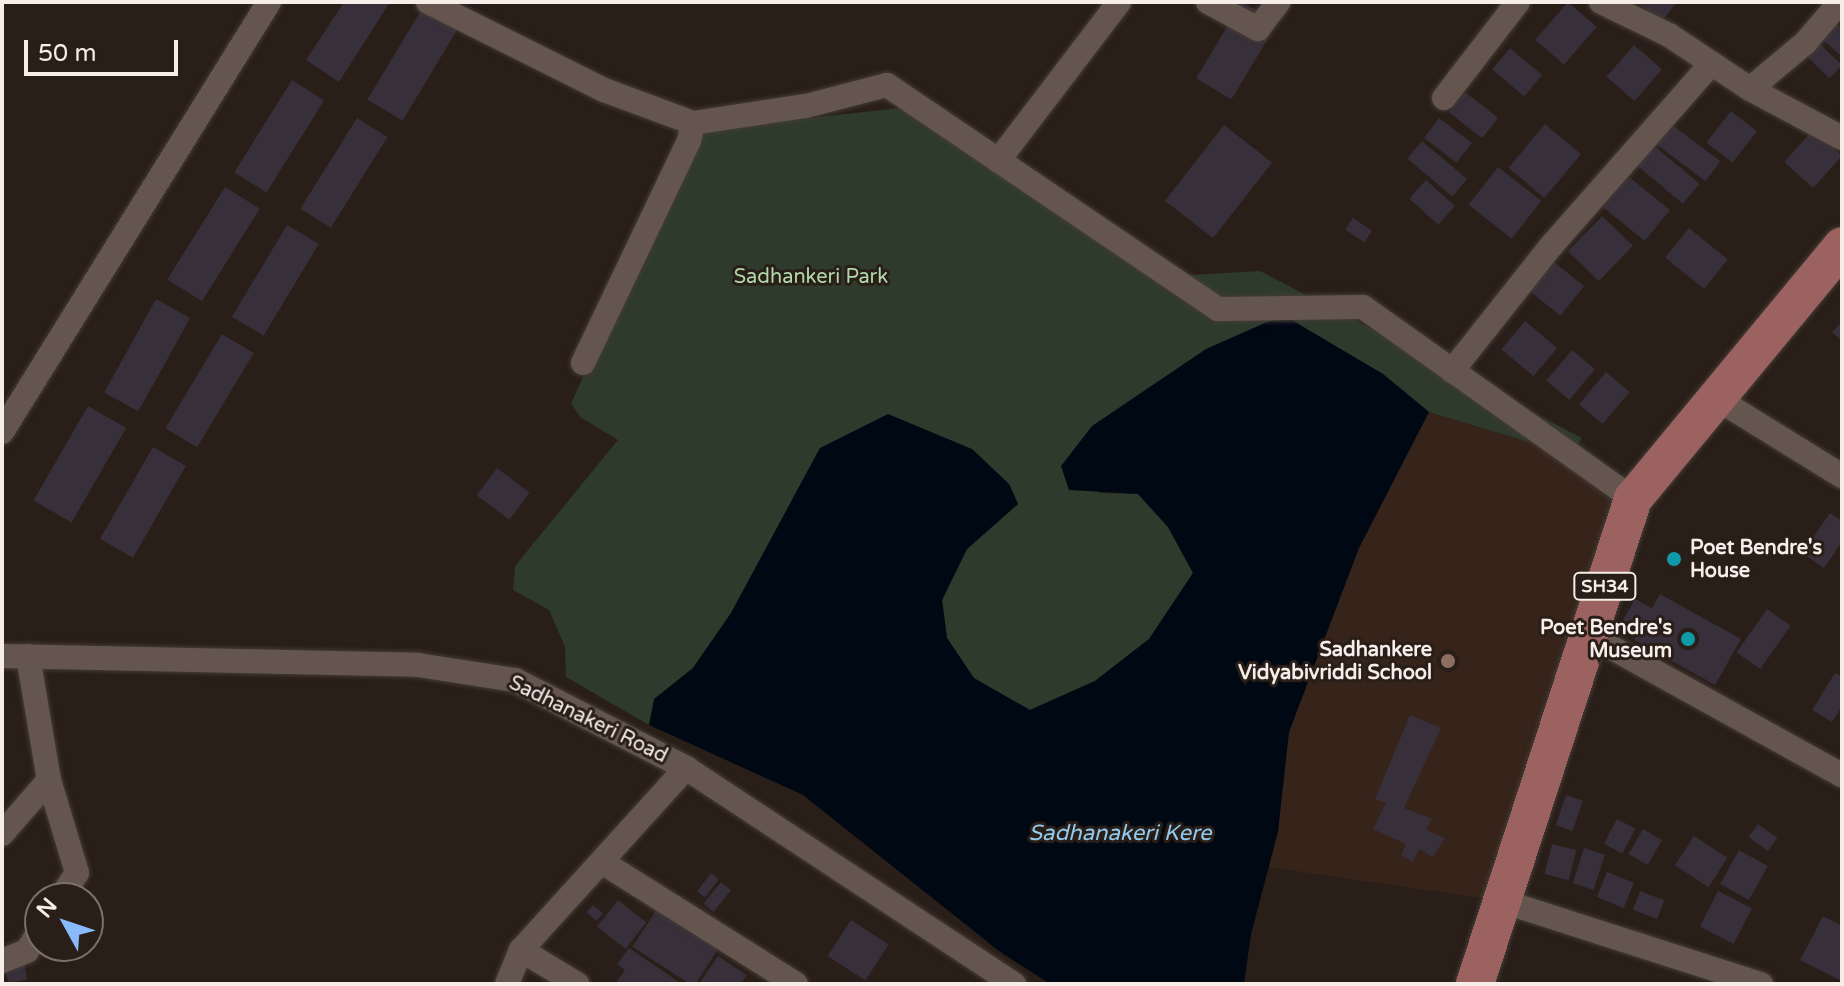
<!DOCTYPE html>
<style>
body{margin:0}
#map{position:relative;width:1844px;height:986px;overflow:hidden;background:#291e18;font-family:"Varela Round",sans-serif}
div>[style]{position:absolute}
[style*='--x']{left:calc(var(--x)*1px);top:calc(var(--y)*1px);width:calc(var(--w)*1px);rotate:calc(var(--a)*1deg)}
.built>*{inset:0;background:#36241b}
.green>*{inset:0;background:#2e3b2c}
.water>*{inset:0;background:#000814}
.building>*{inset:0;background:#372f39;transform-origin:0 0}
.roads{filter:drop-shadow(0 0 2px #443b37) drop-shadow(0 0 2px #443b37)}
.minor>*{height:24px;margin:-12px;padding:0 12px;transform-origin:12px;border-radius:12px;background:#64564f}
.primary>*{height:38px;margin:-19px;padding:0 19px;transform-origin:19px;border-radius:19px;background:#9b625f}
.dots>*{width:22px;height:22px;translate:-50% -50%;box-sizing:border-box;border:4px solid #291e18;border-radius:50%}
span{translate:-50% -50%;white-space:nowrap;text-align:center;line-height:1.15;-webkit-text-stroke:6px #291e18;paint-order:stroke}
.shield-label span{padding:2px 6px;background:#291e18;border:2px solid;border-radius:6px;-webkit-text-stroke-width:0}
.shield-label{font-size:18px;color:#f7eeea;font-weight:700}
.park-label{font-size:20px;color:#afd7a8}
.poi-label{font-size:20px;color:#f7eeea;font-weight:700}
.left{translate:0 -50%;text-align:left}
.right{translate:-100% -50%;text-align:right}
.street-label{font-size:20px;color:#f7eeea}
.water-label{font-size:22px;color:#92caee;font-style:italic}
.frame{position:absolute;inset:0;border:4px solid #f7eeea;pointer-events:none}
.north{position:absolute;left:24px;top:882px;width:80px;height:80px;box-sizing:border-box;background:#291e18;border:2px solid #7b716c;border-radius:50%;rotate:310deg;font-size:22px;font-weight:700;line-height:32px;text-align:center;color:#f7eeea}
.north::after{content:'';display:block;margin:auto;width:28px;height:36px;background:#88bafc;clip-path:polygon(50% 0,100% 100%,50% 72%,0 100%)}
.scale{position:absolute;left:24px;top:40px;width:154px;height:36px;box-sizing:border-box;border:4px solid #f7eeea;border-top:0;padding-left:10px;font-size:24px;line-height:28px;white-space:nowrap;color:#f7eeea;-webkit-text-stroke:6px #291e18;paint-order:stroke}
</style>
<div id="map">
<div class="built">
<i style="clip-path:polygon(1429px 412px,1572px 455px,1633px 499px,1502px 901px,1268px 867px,1289px 732px,1359px 548px)"></i>
</div>
<div class="green">
<i style="clip-path:polygon(927px 105px,1173px 276px,1260px 271px,1582px 438px,1572px 455px,1429px 412px,1383px 374px,1283px 315px,1098px 493px,1138px 494px,1168px 527px,1193px 573px,1149px 639px,1095px 681px,1030px 710px,974px 679px,947px 638px,942px 600px,967px 549px,1018px 504px,1009px 484px,972px 449px,820px 448px,731px 613px,693px 668px,655px 699px,649px 725px,566px 677px,565px 647px,549px 610px,513px 590px,515px 566px,618px 440px,580px 417px,571px 403px,700px 130px)"></i>
</div>
<div class="water">
<i style="clip-path:polygon(1283px 315px,1383px 374px,1429px 412px,1359px 548px,1289px 732px,1278px 832px,1251px 934px,1244px 984px,1050px 984px,999px 951px,803px 795px,649px 725px,654px 699px,693px 668px,731px 613px,820px 448px,888px 414px,972px 449px,1009px 484px,1018px 504px,967px 549px,942px 600px,947px 638px,974px 678px,1030px 710px,1095px 681px,1149px 639px,1193px 573px,1168px 527px,1138px 494px,1069px 490px,1061px 466px,1092px 426px,1206px 349px)"></i>
</div>
<div class="building">
<i style="clip-path:polygon(344px 2px,390px 2px,339px 82px,306px 60px)"></i>
<i style="left:1242px;top:2px;width:41px;height:89px;rotate:31deg"></i>
<i style="left:1568px;top:2px;width:38px;height:50px;rotate:41deg"></i>
<i style="clip-path:polygon(1637px 2px,1677px 2px,1662px 21px)"></i>
<i style="left:423px;top:7px;width:41px;height:108px;rotate:31deg"></i>
<i style="clip-path:polygon(1835px 23px,1842px 29px,1842px 57px,1822px 39px)"></i>
<i style="left:1819px;top:43px;width:32px;height:18px;rotate:44deg"></i>
<i style="left:1634px;top:45px;width:37px;height:42px;rotate:41deg"></i>
<i style="left:1510px;top:48px;width:42px;height:28px;rotate:40deg"></i>
<i style="left:292px;top:80px;width:38px;height:109px;rotate:32deg"></i>
<i style="left:1465px;top:92px;width:42px;height:26px;rotate:38deg"></i>
<i style="left:1731px;top:111px;width:33px;height:40px;rotate:38deg"></i>
<i style="left:357px;top:118px;width:36px;height:107px;rotate:32deg"></i>
<i style="left:1439px;top:118px;width:41px;height:25px;rotate:37deg"></i>
<i style="left:1545px;top:124px;width:47px;height:57px;rotate:40deg"></i>
<i style="left:1671px;top:124px;width:62px;height:25px;rotate:37deg"></i>
<i style="left:1224px;top:125px;width:61px;height:96px;rotate:38deg"></i>
<i style="left:1813px;top:130px;width:39px;height:43px;rotate:42deg"></i>
<i style="left:1422px;top:141px;width:59px;height:23px;rotate:40deg"></i>
<i style="left:1652px;top:144px;width:62px;height:26px;rotate:40deg"></i>
<i style="left:1498px;top:167px;width:55px;height:48px;rotate:38deg"></i>
<i style="left:1628px;top:176px;width:54px;height:40px;rotate:39deg"></i>
<i style="left:1426px;top:180px;width:39px;height:25px;rotate:42deg"></i>
<i style="left:225px;top:187px;width:41px;height:109px;rotate:32deg"></i>
<i style="left:1602px;top:216px;width:43px;height:49px;rotate:44deg"></i>
<i style="left:1353px;top:218px;width:23px;height:14px;rotate:34deg"></i>
<i style="left:287px;top:225px;width:37px;height:107px;rotate:31deg"></i>
<i style="left:1689px;top:228px;width:50px;height:38px;rotate:39deg"></i>
<i style="left:1553px;top:261px;width:40px;height:38px;rotate:39deg"></i>
<i style="left:156px;top:299px;width:39px;height:107px;rotate:29deg"></i>
<i style="left:1525px;top:321px;width:42px;height:37px;rotate:40deg"></i>
<i style="clip-path:polygon(1842px 321px,1842px 341px,1832px 332px)"></i>
<i style="left:222px;top:334px;width:37px;height:110px;rotate:31deg"></i>
<i style="left:1572px;top:350px;width:30px;height:40px;rotate:40deg"></i>
<i style="left:1606px;top:372px;width:31px;height:42px;rotate:40deg"></i>
<i style="left:88px;top:406px;width:44px;height:109px;rotate:30deg"></i>
<i style="left:153px;top:447px;width:38px;height:106px;rotate:30deg"></i>
<i style="left:497px;top:468px;width:41px;height:34px;rotate:37deg"></i>
<i style="clip-path:polygon(1830px 513px,1842px 521px,1842px 542px,1824px 568px,1802px 553px)"></i>
<i style="clip-path:polygon(1660px 594px,1741px 639px,1715px 685px,1634px 640px,1640px 629px,1623px 620px,1635px 599px,1652px 608px)"></i>
<i style="left:1767px;top:609px;width:29px;height:53px;rotate:35deg"></i>
<i style="clip-path:polygon(1835px 673px,1842px 677px,1842px 706px,1832px 722px,1812px 710px)"></i>
<i style="clip-path:polygon(1410px 715px,1441px 728px,1404px 808px,1432px 819px,1426px 830px,1445px 838px,1433px 857px,1419px 849px,1413px 862px,1401px 855px,1406px 844px,1373px 829px,1386px 803px,1375px 799px)"></i>
<i style="left:1566px;top:795px;width:18px;height:32px;rotate:19deg"></i>
<i style="left:1617px;top:819px;width:21px;height:28px;rotate:28deg"></i>
<i style="left:1758px;top:824px;width:24px;height:16px;rotate:36deg"></i>
<i style="left:1643px;top:829px;width:22px;height:29px;rotate:30deg"></i>
<i style="left:1694px;top:836px;width:40px;height:35px;rotate:33deg"></i>
<i style="left:1552px;top:844px;width:25px;height:31px;rotate:14deg"></i>
<i style="left:1584px;top:848px;width:22px;height:37px;rotate:18deg"></i>
<i style="left:1739px;top:850px;width:33px;height:39px;rotate:29deg"></i>
<i style="left:1607px;top:872px;width:29px;height:27px;rotate:22deg"></i>
<i style="left:711px;top:873px;width:10px;height:23px;rotate:37deg"></i>
<i style="left:721px;top:882px;width:13px;height:28px;rotate:39deg"></i>
<i style="left:1640px;top:891px;width:26px;height:20px;rotate:21deg"></i>
<i style="left:1718px;top:891px;width:38px;height:40px;rotate:27deg"></i>
<i style="left:618px;top:900px;width:36px;height:34px;rotate:38deg"></i>
<i style="left:593px;top:905px;width:13px;height:10px;rotate:39deg"></i>
<i style="left:657px;top:909px;width:73px;height:45px;rotate:33deg"></i>
<i style="clip-path:polygon(1823px 916px,1842px 926px,1842px 981px,1800px 960px)"></i>
<i style="left:851px;top:920px;width:45px;height:43px;rotate:33deg"></i>
<i style="clip-path:polygon(629px 948px,682px 984px,615px 984px,625px 970px,617px 964px)"></i>
<i style="left:23px;top:953px;width:27px;height:19px;rotate:82deg"></i>
<i style="clip-path:polygon(718px 956px,747px 975px,741px 984px,699px 984px)"></i>
</div>
<div class="roads">
<div class="minor">
<i style="--x:428;--y:2;--w:197;--a:26.6"></i>
<i style="--x:604;--y:90;--w:95;--a:20.3"></i>
<i style="--x:693;--y:123;--w:114;--a:-8.6"></i>
<i style="--x:806;--y:106;--w:84;--a:-14.5"></i>
<i style="--x:887;--y:85;--w:400;--a:34.1"></i>
<i style="--x:1218;--y:309;--w:145;--a:-0.8"></i>
<i style="--x:1363;--y:307;--w:331;--a:35.4"></i>
<i style="--x:1208;--y:2;--w:57;--a:28.4"></i>
<i style="--x:1258;--y:29;--w:34;--a:-53"></i>
<i style="--x:1601;--y:2;--w:76;--a:25.9"></i>
<i style="--x:1669;--y:35;--w:97;--a:33.7"></i>
<i style="--x:1750;--y:89;--w:104;--a:28"></i>
<i style="--x:1750;--y:89;--w:72;--a:-39.9"></i>
<i style="--x:1805;--y:43;--w:54;--a:-49.5"></i>
<i style="--x:1444;--y:98;--w:121;--a:-52.4"></i>
<i style="--x:998;--y:161;--w:200;--a:-52.7"></i>
<i style="--x:583;--y:363;--w:246;--a:-64.5"></i>
<i style="--x:689;--y:141;--w:18;--a:-77"></i>
<i style="--x:1452;--y:371;--w:161;--a:-51.6"></i>
<i style="--x:1552;--y:245;--w:242;--a:-48.7"></i>
<i style="--x:1716;--y:398;--w:148;--a:31.8"></i>
<i style="--x:2;--y:432;--w:506;--a:-58.16"></i>
<i style="--x:1589;--y:635;--w:289;--a:29"></i>
<i style="--x:2;--y:656;--w:416;--a:1.2"></i>
<i style="--x:418;--y:665;--w:98;--a:8.8"></i>
<i style="--x:515;--y:680;--w:192;--a:27.2"></i>
<i style="--x:686;--y:768;--w:393;--a:33.4"></i>
<i style="--x:28;--y:656;--w:126;--a:80.4"></i>
<i style="--x:49;--y:780;--w:97;--a:73.2"></i>
<i style="--x:77;--y:873;--w:30;--a:124"></i>
<i style="--x:2;--y:834;--w:72;--a:-49"></i>
<i style="--x:602;--y:862;--w:229;--a:32.2"></i>
<i style="--x:1502;--y:901;--w:272;--a:17.8"></i>
<i style="--x:521;--y:950;--w:66;--a:31.3"></i>
<i style="--x:2;--y:961;--w:27;--a:-22"></i>
<i style="--x:27;--y:951;--w:25;--a:-58"></i>
<i style="--x:507;--y:984;--w:37;--a:-68"></i>
<i style="--x:521;--y:950;--w:246;--a:-47.8"></i>
</div>
<div class="primary">
<i style="--x:1475;--y:984;--w:510;--a:-71.96"></i>
<i style="--x:1633;--y:499;--w:328;--a:-50.4"></i>
</div>
</div>
<div class="dots">
<i style="left:1674px;top:559px;background:#0f9aa8"></i>
<i style="left:1688px;top:639px;background:#0f9aa8"></i>
<i style="left:1448px;top:661px;background:#8d6e63"></i>
</div>
<div class="shield-label">
<span style="left:1605px;top:586px">SH34</span>
</div>
<div class="park-label">
<span style="left:811px;top:277px">Sadhankeri Park</span>
</div>
<div class="poi-label">
<span class="left" style="left:1690px;top:560px">Poet Bendre's<br>House</span>
<span class="right" style="left:1672px;top:640px">Poet Bendre's<br>Museum</span>
<span class="right" style="left:1432px;top:662px">Sadhankere<br>Vidyabivriddi School</span>
</div>
<div class="street-label">
<span style="left:588px;top:720px;rotate:26deg">Sadhanakeri Road</span>
</div>
<div class="water-label">
<span style="left:1120px;top:834px">Sadhanakeri Kere</span>
</div>
<div class="frame"></div>
<div class="north">N</div>
<div class="scale">50 m</div>
</div>
